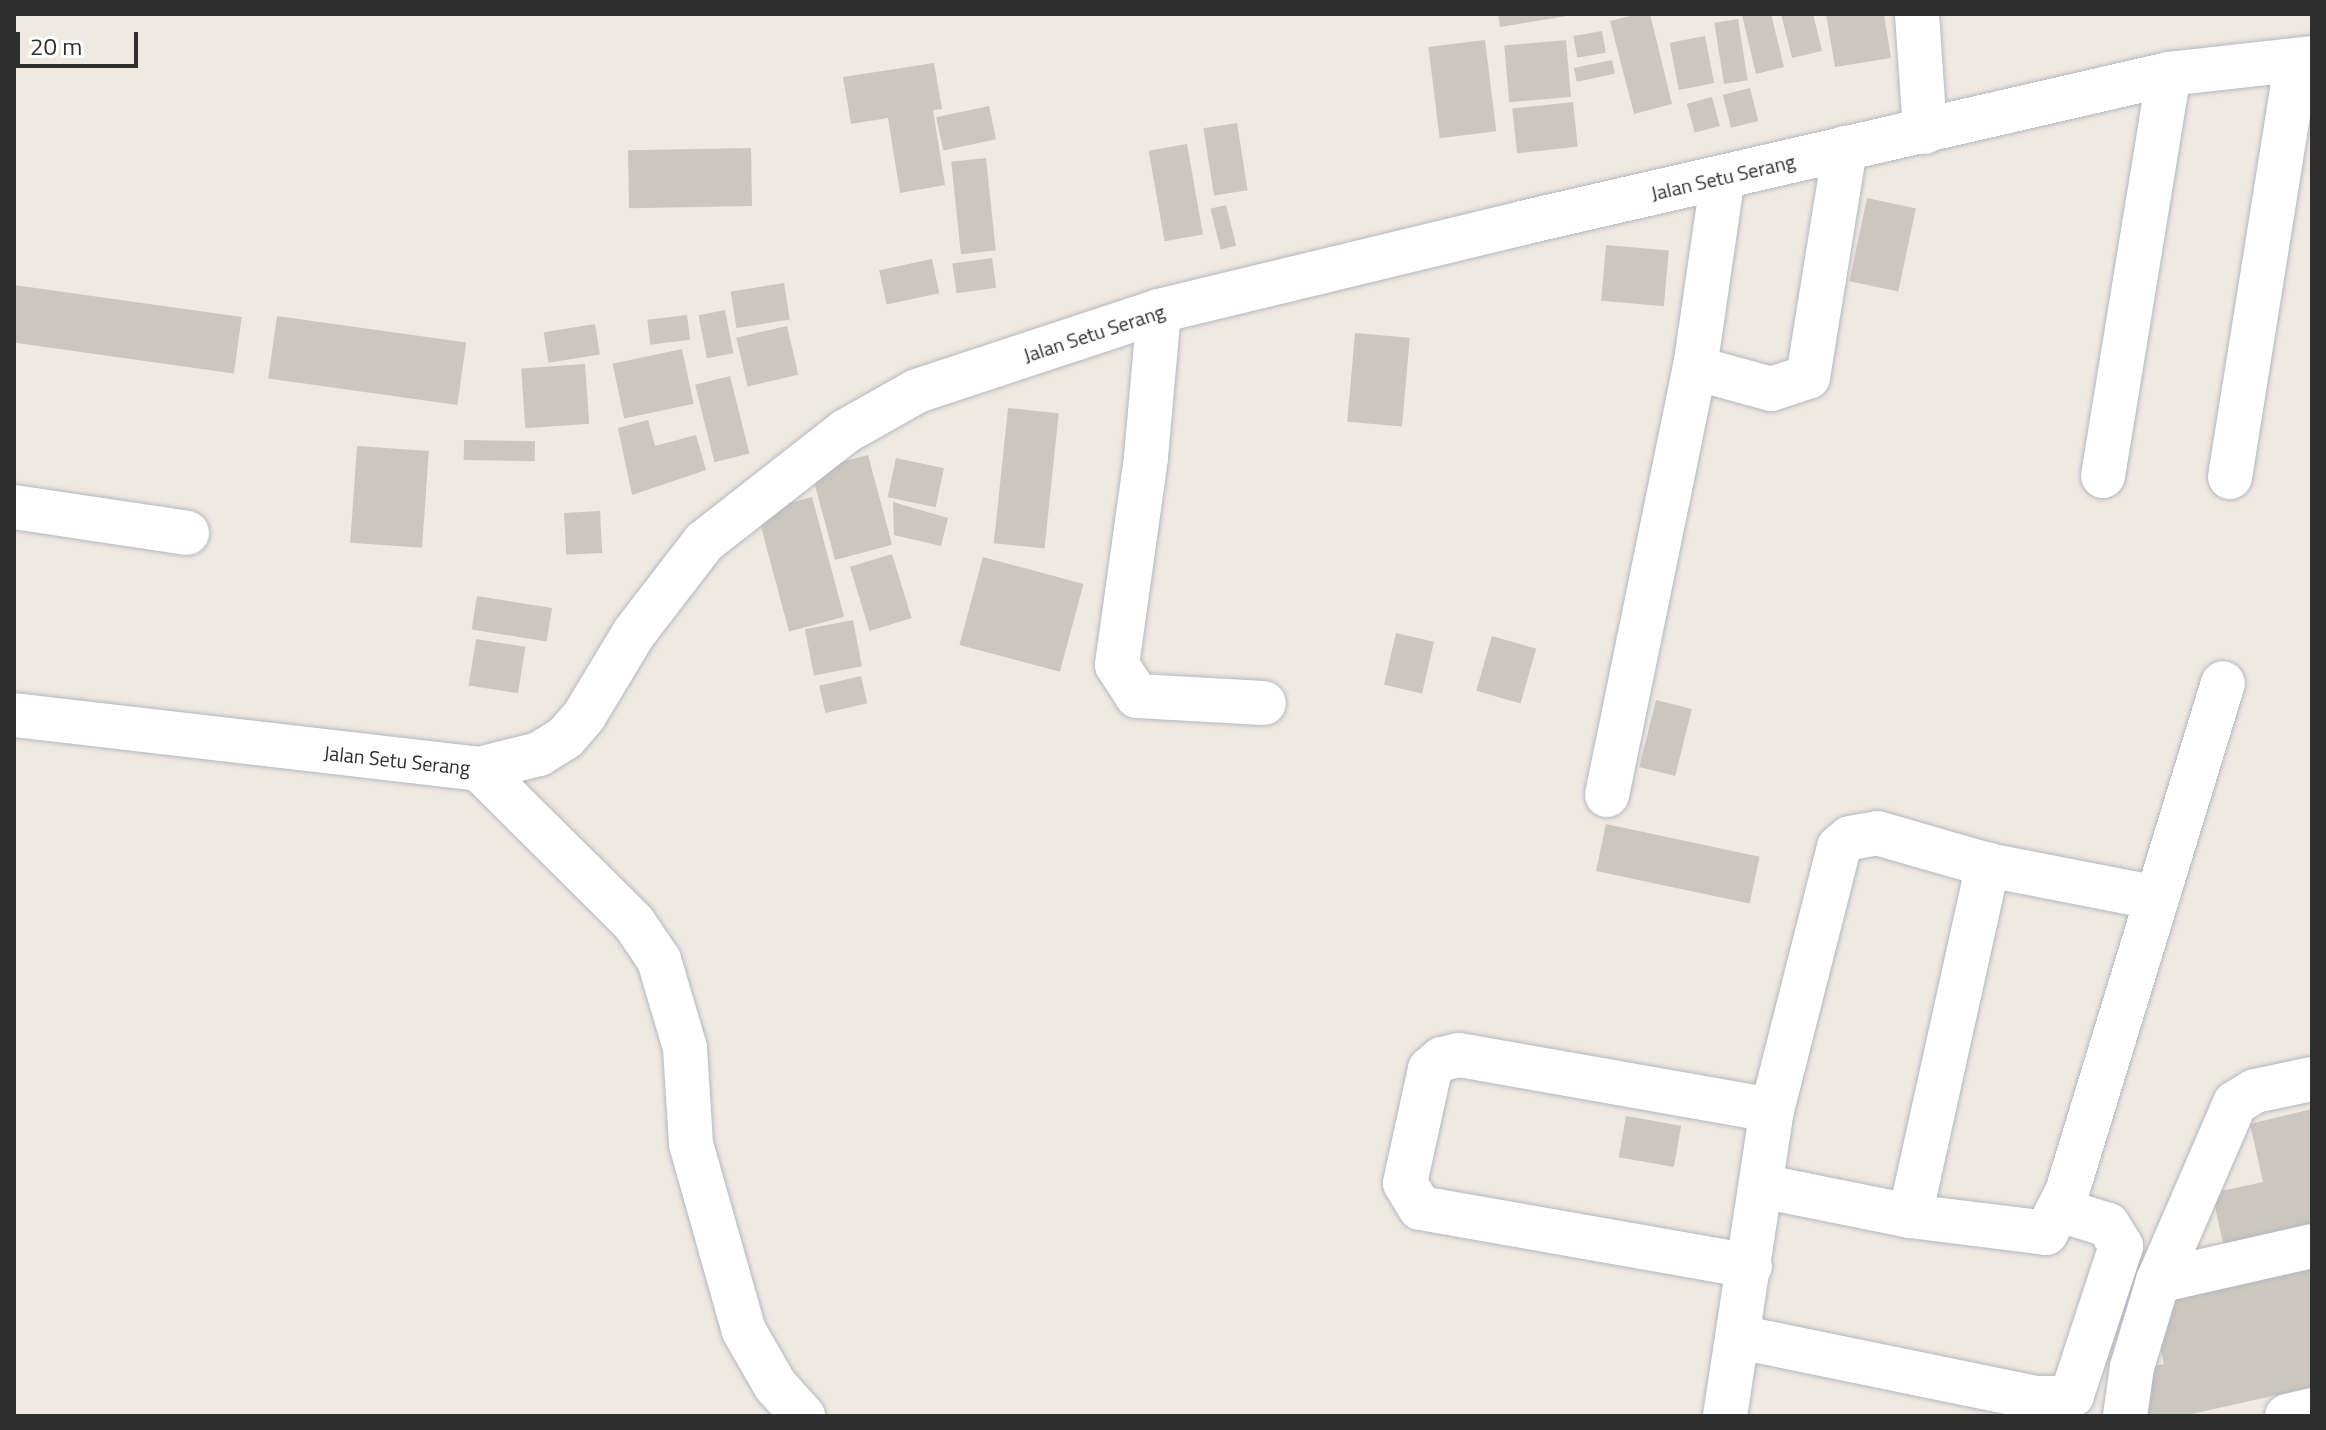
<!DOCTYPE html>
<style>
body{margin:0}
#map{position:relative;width:2326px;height:1430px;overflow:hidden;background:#efe9e1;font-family:"Titillium Web",sans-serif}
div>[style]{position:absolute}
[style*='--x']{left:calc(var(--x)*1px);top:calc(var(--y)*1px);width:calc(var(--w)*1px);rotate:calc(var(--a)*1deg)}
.building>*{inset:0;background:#cbc7bf;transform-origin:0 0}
.roads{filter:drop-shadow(0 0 2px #b4b7c1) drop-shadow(0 0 2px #b4b7c1)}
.minor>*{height:44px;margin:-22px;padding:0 22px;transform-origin:22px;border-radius:22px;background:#fff}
span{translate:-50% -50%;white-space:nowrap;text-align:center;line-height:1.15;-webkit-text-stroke:6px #fff;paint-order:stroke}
.street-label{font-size:20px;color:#2e2e2e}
.frame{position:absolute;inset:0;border:16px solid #2e2e2e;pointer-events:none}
.scale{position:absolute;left:16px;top:32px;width:122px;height:36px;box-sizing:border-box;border:4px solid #2e2e2e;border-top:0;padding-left:10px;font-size:24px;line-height:28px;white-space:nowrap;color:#2e2e2e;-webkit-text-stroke:6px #fff;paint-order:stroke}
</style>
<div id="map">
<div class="building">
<i style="clip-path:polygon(1498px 14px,1567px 14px,1567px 16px,1500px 27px)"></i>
<i style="clip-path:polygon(1638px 14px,1650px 14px,1672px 104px,1634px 114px,1610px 21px)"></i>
<i style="clip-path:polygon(1748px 14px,1771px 14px,1784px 67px,1756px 74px,1742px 15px)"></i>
<i style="clip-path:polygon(1781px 14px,1813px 14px,1822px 51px,1792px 58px)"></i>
<i style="clip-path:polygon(1826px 14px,1884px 14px,1891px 58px,1835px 67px)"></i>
<i style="left:1738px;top:19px;width:62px;height:24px;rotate:81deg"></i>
<i style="left:1602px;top:31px;width:22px;height:29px;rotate:80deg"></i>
<i style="left:1705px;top:36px;width:48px;height:36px;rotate:79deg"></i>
<i style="left:1485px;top:40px;width:92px;height:57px;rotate:83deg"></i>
<i style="left:1566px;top:40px;width:57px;height:62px;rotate:85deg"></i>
<i style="left:1612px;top:60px;width:14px;height:39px;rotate:78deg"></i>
<i style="clip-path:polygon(934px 63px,942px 109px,933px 110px,945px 185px,900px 193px,888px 118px,851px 124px,843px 77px)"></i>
<i style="left:1750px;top:88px;width:34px;height:28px;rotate:76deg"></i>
<i style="left:1712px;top:97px;width:30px;height:26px;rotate:75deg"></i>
<i style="left:1573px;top:102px;width:45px;height:61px;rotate:84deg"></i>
<i style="left:989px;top:106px;width:34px;height:54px;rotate:78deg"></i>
<i style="left:1237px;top:123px;width:68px;height:34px;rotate:81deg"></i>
<i style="left:1187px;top:144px;width:92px;height:39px;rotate:80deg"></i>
<i style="left:751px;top:148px;width:58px;height:123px;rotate:89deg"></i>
<i style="left:986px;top:158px;width:93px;height:35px;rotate:84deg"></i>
<i style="left:1867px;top:198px;width:50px;height:85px;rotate:12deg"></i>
<i style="left:1226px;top:205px;width:42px;height:16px;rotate:76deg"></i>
<i style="left:1606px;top:245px;width:63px;height:56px;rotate:5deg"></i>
<i style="left:992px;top:258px;width:30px;height:40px;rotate:82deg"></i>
<i style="left:932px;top:259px;width:35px;height:54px;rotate:78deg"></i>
<i style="left:784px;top:283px;width:37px;height:54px;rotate:81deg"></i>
<i style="left:14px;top:285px;width:230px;height:57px;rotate:8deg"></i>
<i style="left:725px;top:310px;width:44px;height:27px;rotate:79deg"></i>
<i style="left:687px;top:315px;width:25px;height:40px;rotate:83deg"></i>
<i style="left:277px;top:316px;width:191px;height:63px;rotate:8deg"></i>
<i style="left:595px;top:324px;width:31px;height:52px;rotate:81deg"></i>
<i style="left:787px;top:326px;width:50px;height:52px;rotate:77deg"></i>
<i style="left:1355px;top:333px;width:55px;height:89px;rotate:5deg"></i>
<i style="left:682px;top:349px;width:56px;height:71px;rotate:78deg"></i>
<i style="left:585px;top:364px;width:60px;height:64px;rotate:86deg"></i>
<i style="left:730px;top:376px;width:80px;height:36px;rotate:76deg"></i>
<i style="left:1008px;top:408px;width:51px;height:136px;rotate:6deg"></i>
<i style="clip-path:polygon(648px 420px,655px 446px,696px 435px,706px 470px,632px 495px,618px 428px)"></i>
<i style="left:464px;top:440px;width:71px;height:20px;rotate:1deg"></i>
<i style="left:357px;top:446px;width:72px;height:97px;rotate:4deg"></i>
<i style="left:868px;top:455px;width:93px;height:59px;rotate:75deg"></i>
<i style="left:896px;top:458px;width:49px;height:40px;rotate:12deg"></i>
<i style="left:812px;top:497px;width:124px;height:57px;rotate:75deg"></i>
<i style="clip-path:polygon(893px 502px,948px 518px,941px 546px,894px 535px)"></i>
<i style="left:600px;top:511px;width:42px;height:36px;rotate:87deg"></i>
<i style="left:892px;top:554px;width:67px;height:44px;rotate:73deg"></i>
<i style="left:983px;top:557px;width:104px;height:91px;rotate:15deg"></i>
<i style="left:477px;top:596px;width:76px;height:34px;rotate:9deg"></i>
<i style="left:853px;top:620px;width:47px;height:49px;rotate:79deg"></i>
<i style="left:1396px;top:633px;width:39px;height:53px;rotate:13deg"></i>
<i style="left:1492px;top:636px;width:46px;height:57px;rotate:16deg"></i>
<i style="left:476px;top:639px;width:50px;height:47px;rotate:9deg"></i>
<i style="left:861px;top:676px;width:28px;height:43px;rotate:77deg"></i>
<i style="left:1656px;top:700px;width:37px;height:69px;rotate:14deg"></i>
<i style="left:1606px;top:824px;width:157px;height:48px;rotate:12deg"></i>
<i style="clip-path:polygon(2312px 1109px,2312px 1228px,2224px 1248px,2212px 1193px,2263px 1182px,2250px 1124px)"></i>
<i style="left:1626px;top:1116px;width:56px;height:42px;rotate:10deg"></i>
<i style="clip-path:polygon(2312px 1269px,2312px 1387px,2183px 1416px,2143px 1416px,2133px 1371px,2164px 1364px,2151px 1305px)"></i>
</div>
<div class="roads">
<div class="minor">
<i style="--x:1917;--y:14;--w:118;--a:86.1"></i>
<i style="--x:1159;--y:311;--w:148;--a:95.1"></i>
<i style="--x:1146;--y:458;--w:209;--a:98"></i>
<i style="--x:1117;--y:665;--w:37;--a:57"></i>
<i style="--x:1137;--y:696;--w:127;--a:3.2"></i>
<i style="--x:1695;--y:368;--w:79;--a:15.4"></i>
<i style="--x:1771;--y:389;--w:39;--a:-18"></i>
<i style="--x:1808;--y:377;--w:232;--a:-80.8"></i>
<i style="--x:2103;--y:476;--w:407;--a:-80.7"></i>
<i style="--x:2230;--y:477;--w:422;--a:-80.9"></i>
<i style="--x:14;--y:507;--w:175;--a:8.5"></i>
<i style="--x:14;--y:715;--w:468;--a:6.6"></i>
<i style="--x:479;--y:769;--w:62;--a:-14"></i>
<i style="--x:539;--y:754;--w:31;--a:-32"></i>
<i style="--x:565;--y:738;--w:29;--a:-49"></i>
<i style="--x:584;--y:716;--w:97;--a:-58.9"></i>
<i style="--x:634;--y:633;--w:115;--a:-52.4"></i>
<i style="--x:704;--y:542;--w:180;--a:-38"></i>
<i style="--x:846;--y:431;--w:81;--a:-29.4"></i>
<i style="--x:917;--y:391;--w:255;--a:-18.3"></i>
<i style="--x:1159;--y:311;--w:374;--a:-13.6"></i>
<i style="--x:1522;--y:223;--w:664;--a:-12.97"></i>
<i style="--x:2169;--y:74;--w:144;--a:-6.4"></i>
<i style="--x:479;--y:769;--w:218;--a:44.8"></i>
<i style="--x:634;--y:923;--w:45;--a:56"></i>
<i style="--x:659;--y:960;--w:92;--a:73.5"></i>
<i style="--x:685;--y:1048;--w:96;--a:86.4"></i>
<i style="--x:691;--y:1144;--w:194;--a:74.2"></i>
<i style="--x:744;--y:1331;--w:62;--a:60.1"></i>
<i style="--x:775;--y:1385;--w:42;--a:47.9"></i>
<i style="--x:1607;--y:795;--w:436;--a:-78.4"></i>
<i style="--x:1695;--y:368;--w:193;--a:-81.7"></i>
<i style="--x:1761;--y:1186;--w:152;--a:11.4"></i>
<i style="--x:1910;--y:1216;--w:137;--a:7.1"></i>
<i style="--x:2046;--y:1233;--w:46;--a:-62.9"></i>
<i style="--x:2067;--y:1192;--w:532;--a:-72.96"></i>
<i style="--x:1910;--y:1216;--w:360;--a:-77.5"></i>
<i style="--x:1750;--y:1266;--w:335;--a:-170"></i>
<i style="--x:1420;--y:1208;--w:29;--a:-121"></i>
<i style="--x:1405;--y:1183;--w:117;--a:-77.6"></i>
<i style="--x:1430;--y:1069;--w:16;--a:-40"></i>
<i style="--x:1442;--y:1059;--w:17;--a:-13"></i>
<i style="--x:1459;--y:1055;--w:318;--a:10"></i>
<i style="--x:2158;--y:1281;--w:158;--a:-12.8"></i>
<i style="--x:1739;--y:1337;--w:302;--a:11.6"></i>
<i style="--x:2035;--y:1398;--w:29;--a:0"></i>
<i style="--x:2064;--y:1398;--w:9;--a:-21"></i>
<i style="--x:2072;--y:1395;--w:157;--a:-71.8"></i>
<i style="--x:2121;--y:1246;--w:25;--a:-122"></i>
<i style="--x:2108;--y:1225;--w:50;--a:-162.6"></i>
<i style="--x:1725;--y:1416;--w:310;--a:-81.3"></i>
<i style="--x:1772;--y:1110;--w:271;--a:-75.7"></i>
<i style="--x:1839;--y:847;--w:14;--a:-39"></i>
<i style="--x:1850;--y:838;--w:27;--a:-10"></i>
<i style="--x:1877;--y:833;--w:116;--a:16.1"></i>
<i style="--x:1988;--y:865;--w:172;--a:11"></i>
<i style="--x:2125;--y:1416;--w:49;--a:-81.9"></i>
<i style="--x:2132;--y:1367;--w:90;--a:-73.2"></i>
<i style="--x:2158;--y:1281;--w:194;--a:-66.6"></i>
<i style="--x:2235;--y:1103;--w:23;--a:-31"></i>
<i style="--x:2255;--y:1091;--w:58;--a:-11.9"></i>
<i style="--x:2287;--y:1416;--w:26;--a:-13"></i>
</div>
</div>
<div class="street-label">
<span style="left:1723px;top:177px;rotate:-13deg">Jalan Setu Serang</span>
<span style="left:1094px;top:333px;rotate:-18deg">Jalan Setu Serang</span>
<span style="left:397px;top:760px;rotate:6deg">Jalan Setu Serang</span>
</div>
<div class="frame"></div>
<div class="scale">20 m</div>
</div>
